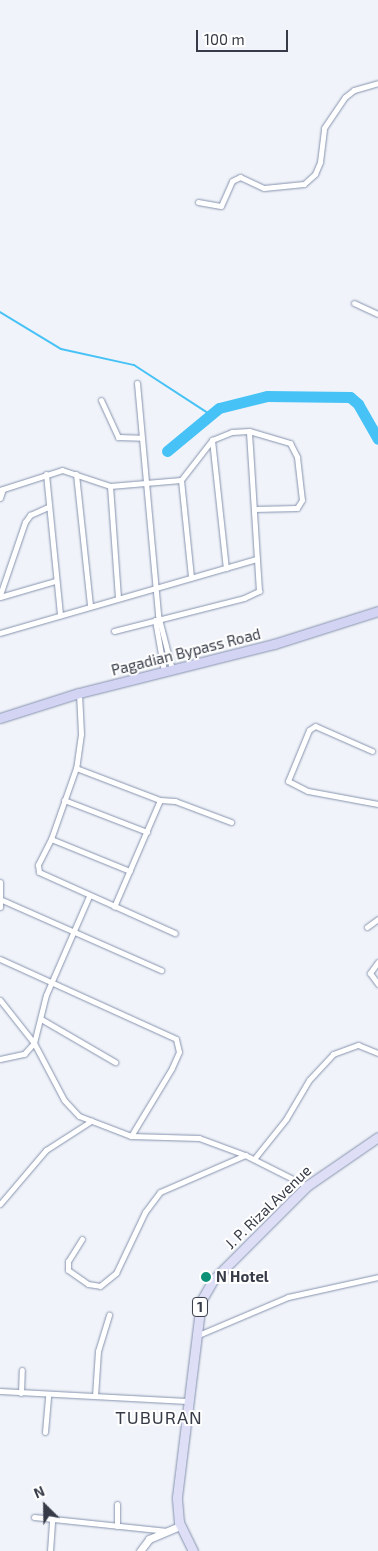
<!DOCTYPE html>
<style>
body{margin:0}
#map{position:relative;width:378px;height:1551px;overflow:hidden;background:#f0f3f9;font-family:"Exo 2",sans-serif}
div>[style]{position:absolute}
[style*='--x']{left:calc(var(--x)*1px);top:calc(var(--y)*1px);width:calc(var(--w)*1px);rotate:calc(var(--a)*1deg)}
.stream>*{height:2px;margin:-1px;padding:0 1px;transform-origin:1px;border-radius:1px;background:#46c2f6}
.river>*{height:11px;margin:-5.5px;padding:0 5.5px;transform-origin:5.5px;border-radius:5.5px;background:#46c2f6}
.roads{filter:drop-shadow(0 0 1px #8693af) drop-shadow(0 0 1px #8693af)}
.minor>*{height:5px;margin:-2.5px;padding:0 2.5px;transform-origin:2.5px;border-radius:2.5px;background:#fff}
.tertiary>*{height:7px;margin:-3.5px;padding:0 3.5px;transform-origin:3.5px;border-radius:3.5px;background:#fff}
.primary>*{height:9px;margin:-4.5px;padding:0 4.5px;transform-origin:4.5px;border-radius:4.5px;background:#dedff6}
.trunk>*{height:9px;margin:-4.5px;padding:0 4.5px;transform-origin:4.5px;border-radius:4.5px;background:#d3d4f3}
.dots>*{width:14px;height:14px;translate:-50% -50%;box-sizing:border-box;border:2px solid #fff;border-radius:50%}
span{translate:-50% -50%;white-space:nowrap;text-align:center;line-height:1.15;-webkit-text-stroke:4px #fff;paint-order:stroke}
.shield-label span{padding:1px 4px;background:#fff;border:1px solid;border-radius:4px;-webkit-text-stroke-width:0}
.shield-label{font-size:14px;color:#363b47;font-weight:700}
.street-label{font-size:15px;color:#363b47}
.poi-label{font-size:15px;color:#363b47;font-weight:700}
.left{translate:0 -50%;text-align:left}
.quarter-label{font-size:18px;color:#363b47;letter-spacing:1px}
.north{position:absolute;left:20px;top:1481px;width:50px;height:50px;-webkit-text-stroke:4px #fff;paint-order:stroke;rotate:337deg;font-size:14px;font-weight:700;line-height:20px;text-align:center;color:#363b47}
.north::after{content:'';display:block;margin:auto;width:18px;height:22px;background:#363b47;clip-path:polygon(50% 0,100% 100%,50% 72%,0 100%)}
.scale{position:absolute;left:196px;top:30px;width:92px;height:22px;box-sizing:border-box;border:2px solid #363b47;border-top:0;padding-left:6px;font-size:15px;line-height:18px;white-space:nowrap;color:#363b47;-webkit-text-stroke:4px #fff;paint-order:stroke}
</style>
<div id="map">
<div class="stream">
<i style="--x:0;--y:312;--w:71;--a:31.2"></i>
<i style="--x:61;--y:349;--w:75;--a:12.4"></i>
<i style="--x:134;--y:365;--w:92;--a:33"></i>
</div>
<div class="river">
<i style="--x:167;--y:451;--w:67;--a:-39.6"></i>
<i style="--x:219;--y:408;--w:49;--a:-14"></i>
<i style="--x:267;--y:396;--w:83;--a:0.7"></i>
<i style="--x:350;--y:397;--w:11;--a:41"></i>
<i style="--x:358;--y:404;--w:40;--a:60.3"></i>
</div>
<div class="roads">
<div class="minor">
<i style="--x:198;--y:202;--w:23;--a:10"></i>
<i style="--x:221;--y:206;--w:27;--a:-66"></i>
<i style="--x:232;--y:181;--w:9;--a:-27"></i>
<i style="--x:240;--y:177;--w:26;--a:25"></i>
<i style="--x:264;--y:188;--w:40;--a:-5.7"></i>
<i style="--x:304;--y:184;--w:15;--a:-42"></i>
<i style="--x:315;--y:174;--w:13;--a:-67"></i>
<i style="--x:320;--y:162;--w:34;--a:-83"></i>
<i style="--x:324;--y:128;--w:37;--a:-56"></i>
<i style="--x:345;--y:97;--w:11;--a:-38"></i>
<i style="--x:354;--y:90;--w:25;--a:-16"></i>
<i style="--x:354;--y:303;--w:26;--a:25"></i>
<i style="--x:137;--y:383;--w:233;--a:84.8"></i>
<i style="--x:158;--y:615;--w:56;--a:75.5"></i>
<i style="--x:101;--y:400;--w:41;--a:65.3"></i>
<i style="--x:118;--y:437;--w:23;--a:2"></i>
<i style="--x:212;--y:440;--w:129;--a:83.8"></i>
<i style="--x:46;--y:474;--w:142;--a:84.3"></i>
<i style="--x:76;--y:474;--w:133;--a:83.9"></i>
<i style="--x:181;--y:480;--w:98;--a:84.1"></i>
<i style="--x:110;--y:486;--w:111;--a:85.9"></i>
<i style="--x:0;--y:490;--w:65;--a:-17.9"></i>
<i style="--x:62;--y:470;--w:51;--a:18.4"></i>
<i style="--x:110;--y:486;--w:71;--a:-4.8"></i>
<i style="--x:181;--y:480;--w:51;--a:-52.2"></i>
<i style="--x:212;--y:440;--w:22;--a:-22"></i>
<i style="--x:232;--y:432;--w:17;--a:-3"></i>
<i style="--x:249;--y:431;--w:43;--a:16.3"></i>
<i style="--x:290;--y:443;--w:16;--a:63"></i>
<i style="--x:297;--y:457;--w:43;--a:83.4"></i>
<i style="--x:302;--y:500;--w:9;--a:122"></i>
<i style="--x:297;--y:508;--w:43;--a:178.7"></i>
<i style="--x:0;--y:498;--w:9;--a:-72"></i>
<i style="--x:0;--y:595;--w:77;--a:-71.1"></i>
<i style="--x:25;--y:522;--w:9;--a:-54"></i>
<i style="--x:30;--y:515;--w:20;--a:-24"></i>
<i style="--x:0;--y:597;--w:57;--a:-16.2"></i>
<i style="--x:155;--y:620;--w:52;--a:80"></i>
<i style="--x:114;--y:631;--w:134;--a:-14.2"></i>
<i style="--x:244;--y:598;--w:17;--a:-25"></i>
<i style="--x:259;--y:591;--w:160;--a:-93.6"></i>
<i style="--x:0;--y:633;--w:267;--a:-16.1"></i>
<i style="--x:79;--y:693;--w:41;--a:87.2"></i>
<i style="--x:81;--y:734;--w:34;--a:98"></i>
<i style="--x:76;--y:768;--w:75;--a:109.4"></i>
<i style="--x:51;--y:839;--w:29;--a:117"></i>
<i style="--x:38;--y:865;--w:7;--a:82"></i>
<i style="--x:39;--y:872;--w:149;--a:24.2"></i>
<i style="--x:372;--y:751;--w:62;--a:-156.3"></i>
<i style="--x:315;--y:726;--w:7;--a:146"></i>
<i style="--x:309;--y:730;--w:55;--a:112.4"></i>
<i style="--x:288;--y:781;--w:22;--a:27"></i>
<i style="--x:308;--y:791;--w:71;--a:10.5"></i>
<i style="--x:76;--y:768;--w:90;--a:20.9"></i>
<i style="--x:160;--y:800;--w:116;--a:113.3"></i>
<i style="--x:64;--y:800;--w:89;--a:21.1"></i>
<i style="--x:160;--y:800;--w:15;--a:4"></i>
<i style="--x:175;--y:801;--w:60;--a:20.6"></i>
<i style="--x:51;--y:839;--w:85;--a:22.1"></i>
<i style="--x:0;--y:882;--w:25;--a:90"></i>
<i style="--x:2;--y:900;--w:174;--a:23.8"></i>
<i style="--x:367;--y:927;--w:14;--a:-36"></i>
<i style="--x:0;--y:959;--w:193;--a:24.4"></i>
<i style="--x:176;--y:1039;--w:13;--a:77"></i>
<i style="--x:179;--y:1052;--w:17;--a:114"></i>
<i style="--x:172;--y:1068;--w:79;--a:121.1"></i>
<i style="--x:378;--y:962;--w:14;--a:126"></i>
<i style="--x:370;--y:973;--w:14;--a:54"></i>
<i style="--x:0;--y:1000;--w:55;--a:51.7"></i>
<i style="--x:34;--y:1043;--w:64;--a:62.2"></i>
<i style="--x:64;--y:1100;--w:22;--a:47"></i>
<i style="--x:79;--y:1116;--w:56;--a:21"></i>
<i style="--x:131;--y:1136;--w:68;--a:1.7"></i>
<i style="--x:199;--y:1138;--w:49;--a:20.3"></i>
<i style="--x:245;--y:1155;--w:69;--a:26.6"></i>
<i style="--x:41;--y:1019;--w:86;--a:30.2"></i>
<i style="--x:0;--y:1059;--w:25;--a:-12"></i>
<i style="--x:24;--y:1054;--w:15;--a:-48"></i>
<i style="--x:34;--y:1043;--w:49;--a:-76"></i>
<i style="--x:46;--y:995;--w:108;--a:-66.5"></i>
<i style="--x:254;--y:1159;--w:51;--a:-51.3"></i>
<i style="--x:286;--y:1119;--w:45;--a:-59.5"></i>
<i style="--x:309;--y:1080;--w:35;--a:-47"></i>
<i style="--x:333;--y:1054;--w:27;--a:-20"></i>
<i style="--x:358;--y:1045;--w:22;--a:22"></i>
<i style="--x:0;--y:1204;--w:71;--a:-49.6"></i>
<i style="--x:46;--y:1150;--w:54;--a:-32.8"></i>
<i style="--x:82;--y:1239;--w:26;--a:122"></i>
<i style="--x:68;--y:1261;--w:9;--a:90"></i>
<i style="--x:68;--y:1270;--w:24;--a:35"></i>
<i style="--x:88;--y:1284;--w:12;--a:9"></i>
<i style="--x:100;--y:1286;--w:21;--a:-39"></i>
<i style="--x:116;--y:1273;--w:68;--a:-64.6"></i>
<i style="--x:145;--y:1212;--w:25;--a:-53"></i>
<i style="--x:160;--y:1192;--w:93;--a:-23.5"></i>
<i style="--x:196;--y:1336;--w:100;--a:-23"></i>
<i style="--x:288;--y:1297;--w:92;--a:-12.5"></i>
<i style="--x:0;--y:1391;--w:187;--a:3.1"></i>
<i style="--x:21;--y:1393;--w:23;--a:-88"></i>
<i style="--x:95;--y:1396;--w:45;--a:-86.2"></i>
<i style="--x:98;--y:1351;--w:38;--a:-73"></i>
<i style="--x:45;--y:1432;--w:38;--a:-85"></i>
<i style="--x:34;--y:1517;--w:134;--a:6"></i>
<i style="--x:117;--y:1526;--w:22;--a:-90"></i>
<i style="--x:50;--y:1551;--w:31;--a:-86"></i>
</div>
<div class="tertiary">
<i style="--x:140;--y:1551;--w:15;--a:-53"></i>
<i style="--x:149;--y:1539;--w:34;--a:-23"></i>
</div>
<div class="primary">
<i style="--x:193;--y:1551;--w:32;--a:-116"></i>
<i style="--x:179;--y:1522;--w:25;--a:-95"></i>
<i style="--x:177;--y:1497;--w:197;--a:-83"></i>
<i style="--x:201;--y:1301;--w:24;--a:-60"></i>
<i style="--x:213;--y:1280;--w:133;--a:-45"></i>
<i style="--x:307;--y:1186;--w:86;--a:-34.6"></i>
</div>
<div class="trunk">
<i style="--x:0;--y:718;--w:83;--a:-17.6"></i>
<i style="--x:79;--y:693;--w:201;--a:-14.1"></i>
<i style="--x:274;--y:644;--w:109;--a:-17.6"></i>
</div>
</div>
<div class="dots">
<i style="left:206px;top:1277px;background:#0d9078"></i>
</div>
<div class="shield-label">
<span style="left:200px;top:1307px">1</span>
</div>
<div class="street-label">
<span style="left:186px;top:652px;rotate:-14deg">Pagadian Bypass Road</span>
<span style="left:268px;top:1207px;rotate:-44deg">J. P. Rizal Avenue</span>
</div>
<div class="poi-label">
<span class="left" style="left:216px;top:1277px">N Hotel</span>
</div>
<div class="quarter-label">
<span style="left:159px;top:1417px">TUBURAN</span>
</div>
<div class="north">N</div>
<div class="scale">100 m</div>
</div>
